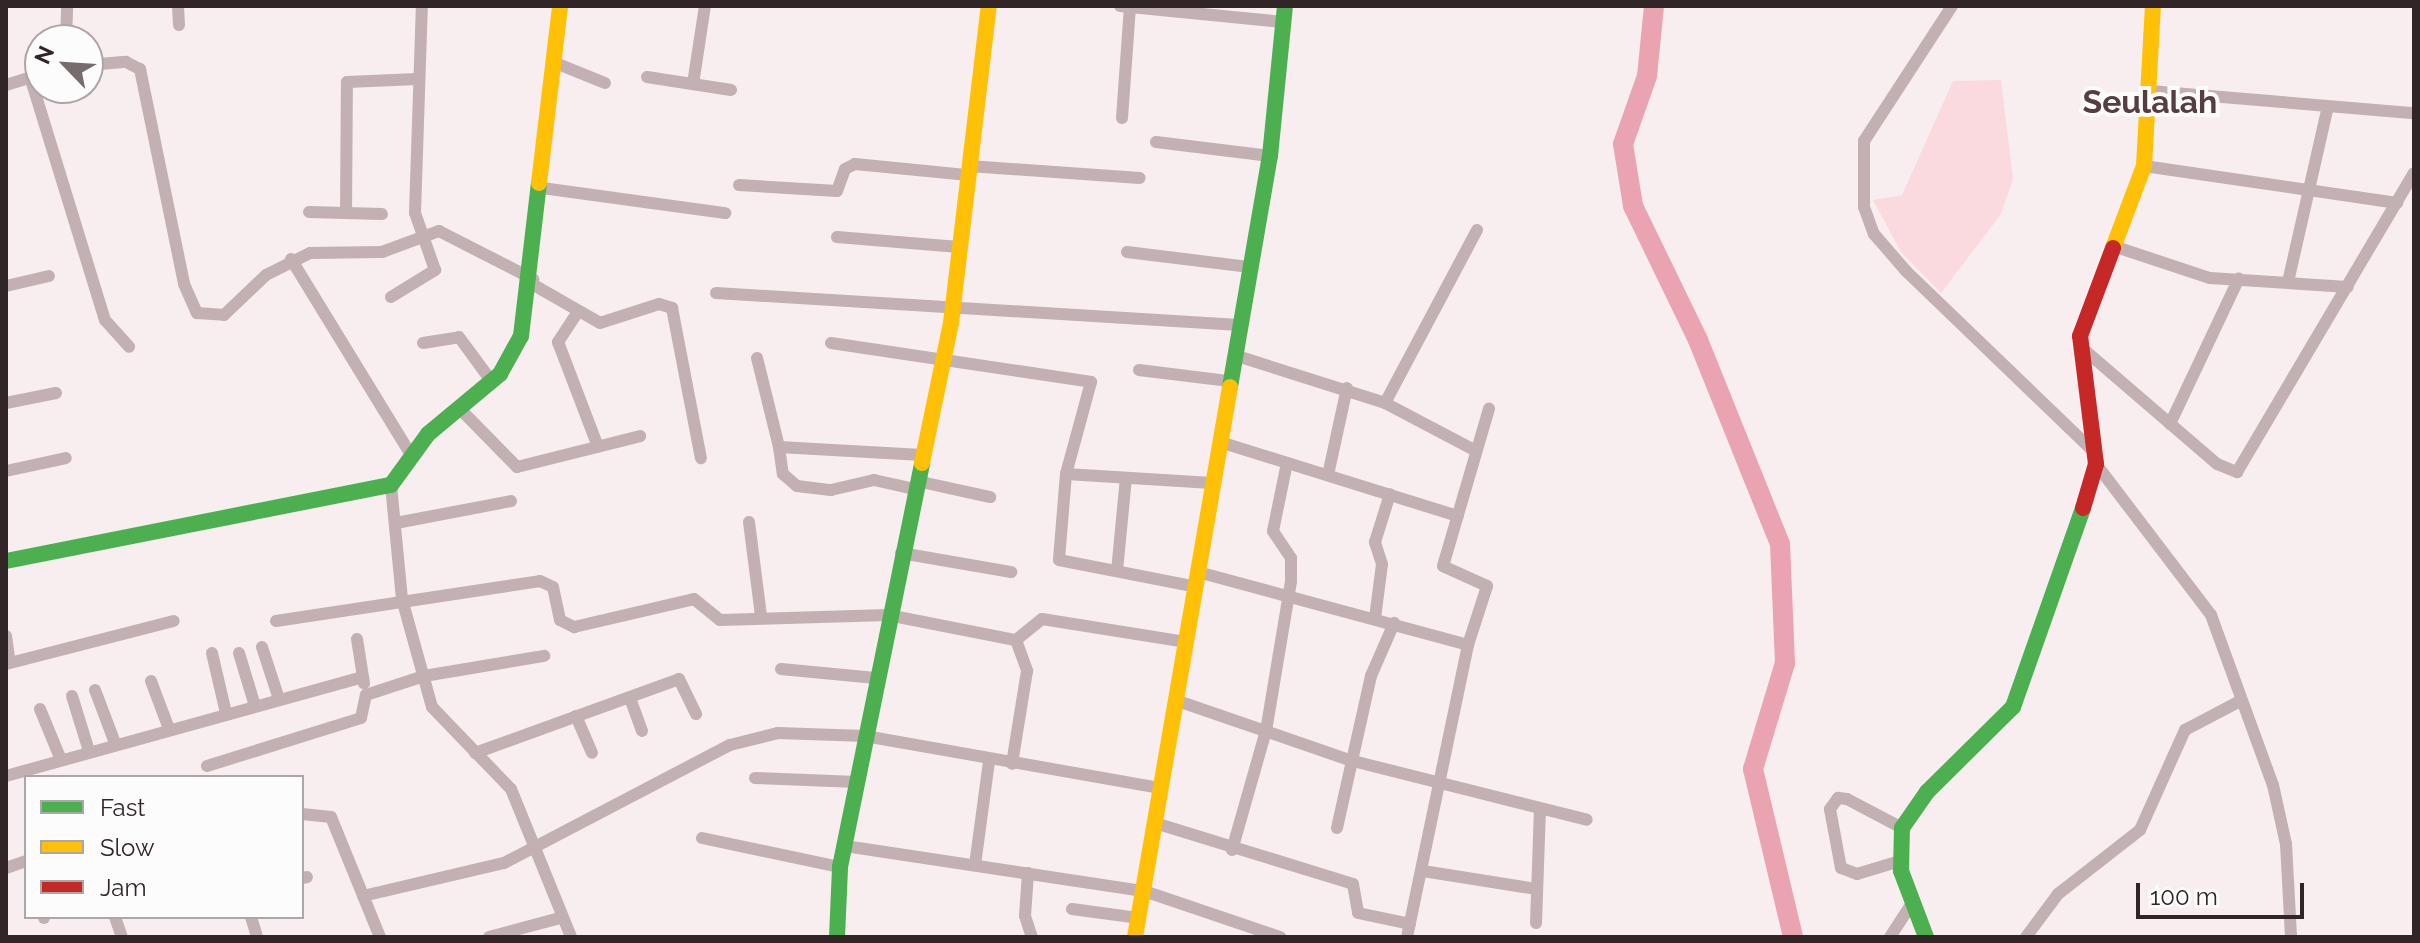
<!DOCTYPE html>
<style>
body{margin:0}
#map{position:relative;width:2420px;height:943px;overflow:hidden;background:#f8edef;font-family:Raleway,sans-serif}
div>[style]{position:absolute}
.green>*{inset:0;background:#fbdadf}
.river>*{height:20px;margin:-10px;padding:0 10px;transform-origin:10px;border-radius:10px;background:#eaa3b0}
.street>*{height:12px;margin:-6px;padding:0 6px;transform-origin:6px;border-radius:6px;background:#c2b0b3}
.fast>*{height:16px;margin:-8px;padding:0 8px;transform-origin:8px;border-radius:8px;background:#4caf50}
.slow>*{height:16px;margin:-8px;padding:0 8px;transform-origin:8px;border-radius:8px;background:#ffc107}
.jam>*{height:16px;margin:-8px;padding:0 8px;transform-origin:8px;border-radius:8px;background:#c62828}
span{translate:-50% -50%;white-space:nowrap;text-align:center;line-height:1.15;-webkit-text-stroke:8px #fcfcfc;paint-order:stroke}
.quarter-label{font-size:32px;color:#563d41;font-weight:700}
.frame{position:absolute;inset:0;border:8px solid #312527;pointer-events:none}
.legend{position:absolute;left:24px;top:775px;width:280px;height:144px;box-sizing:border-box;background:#fcfcfc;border:2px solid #aba6a7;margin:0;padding:10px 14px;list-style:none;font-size:24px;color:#312527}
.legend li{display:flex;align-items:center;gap:16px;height:40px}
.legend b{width:40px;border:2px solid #aba6a7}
.north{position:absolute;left:24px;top:24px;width:80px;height:80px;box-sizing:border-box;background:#fcfcfc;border:2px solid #aba6a7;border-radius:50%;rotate:295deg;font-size:22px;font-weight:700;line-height:32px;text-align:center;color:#312527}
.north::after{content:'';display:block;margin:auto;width:28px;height:36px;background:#776b6d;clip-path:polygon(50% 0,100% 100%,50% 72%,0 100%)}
.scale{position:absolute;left:2136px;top:883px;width:168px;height:36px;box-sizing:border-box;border:4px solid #312527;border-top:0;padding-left:10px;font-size:24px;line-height:28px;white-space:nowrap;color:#312527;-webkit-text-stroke:6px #fcfcfc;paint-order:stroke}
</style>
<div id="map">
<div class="green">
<i style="clip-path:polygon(2001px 80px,2013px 179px,2001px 214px,1941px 293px,1901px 252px,1873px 200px,1902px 195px,1953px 81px)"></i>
</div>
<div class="river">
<i style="left:1654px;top:6px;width:70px;rotate:95.7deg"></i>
<i style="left:1647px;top:76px;width:72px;rotate:109.4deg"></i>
<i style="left:1623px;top:144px;width:63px;rotate:80.8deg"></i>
<i style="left:1633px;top:206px;width:149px;rotate:64.1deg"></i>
<i style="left:1698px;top:340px;width:220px;rotate:68.1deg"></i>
<i style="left:1780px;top:544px;width:119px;rotate:87.6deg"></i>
<i style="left:1785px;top:663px;width:111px;rotate:106.8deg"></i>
<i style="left:1753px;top:769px;width:173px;rotate:76.6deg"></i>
</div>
<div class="street">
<i style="left:178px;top:6px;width:19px;rotate:87deg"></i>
<i style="left:1120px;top:6px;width:164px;rotate:5.6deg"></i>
<i style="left:1952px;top:6px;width:161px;rotate:123.1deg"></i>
<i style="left:1864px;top:141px;width:66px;rotate:90deg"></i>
<i style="left:1864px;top:207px;width:29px;rotate:70deg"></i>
<i style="left:1874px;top:234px;width:49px;rotate:49.1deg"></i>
<i style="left:1906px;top:271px;width:262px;rotate:43.9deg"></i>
<i style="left:66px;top:40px;width:34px;rotate:-88deg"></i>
<i style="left:553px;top:62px;width:56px;rotate:22deg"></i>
<i style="left:88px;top:65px;width:38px;rotate:-5deg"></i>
<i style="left:126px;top:62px;width:16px;rotate:27deg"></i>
<i style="left:140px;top:69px;width:219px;rotate:78.4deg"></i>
<i style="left:184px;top:284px;width:32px;rotate:66deg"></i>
<i style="left:197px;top:313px;width:27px;rotate:4deg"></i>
<i style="left:224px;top:315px;width:58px;rotate:-43.6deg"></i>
<i style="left:266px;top:275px;width:49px;rotate:-26.6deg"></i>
<i style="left:310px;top:253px;width:72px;rotate:-0.8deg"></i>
<i style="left:382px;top:252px;width:61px;rotate:-20.2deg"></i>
<i style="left:439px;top:231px;width:106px;rotate:27.1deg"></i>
<i style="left:40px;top:66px;width:19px;rotate:115deg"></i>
<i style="left:32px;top:83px;width:248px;rotate:72.9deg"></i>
<i style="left:105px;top:320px;width:36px;rotate:48deg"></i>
<i style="left:647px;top:77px;width:85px;rotate:8.8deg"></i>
<i style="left:693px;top:84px;width:79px;rotate:-81.3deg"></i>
<i style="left:6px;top:85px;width:27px;rotate:-17deg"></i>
<i style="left:2150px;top:91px;width:265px;rotate:4.8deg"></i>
<i style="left:1122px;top:118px;width:111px;rotate:-85.9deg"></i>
<i style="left:1156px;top:142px;width:115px;rotate:7deg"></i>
<i style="left:969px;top:166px;width:171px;rotate:4deg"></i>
<i style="left:2144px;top:166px;width:256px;rotate:8.3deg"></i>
<i style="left:739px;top:185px;width:98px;rotate:3.5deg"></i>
<i style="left:837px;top:191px;width:23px;rotate:-70deg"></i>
<i style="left:845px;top:169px;width:11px;rotate:-27deg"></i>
<i style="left:855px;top:164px;width:114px;rotate:5.6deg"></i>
<i style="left:542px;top:188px;width:185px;rotate:7.8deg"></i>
<i style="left:309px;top:212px;width:73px;rotate:1.6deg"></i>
<i style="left:346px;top:213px;width:131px;rotate:-89.6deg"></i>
<i style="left:347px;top:82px;width:70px;rotate:-2.5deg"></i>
<i style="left:837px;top:237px;width:122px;rotate:4.7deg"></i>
<i style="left:2116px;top:247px;width:99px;rotate:18.3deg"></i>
<i style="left:2210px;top:278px;width:138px;rotate:3.7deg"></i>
<i style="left:1127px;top:252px;width:124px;rotate:7deg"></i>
<i style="left:291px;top:259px;width:230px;rotate:58.5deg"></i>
<i style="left:2288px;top:282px;width:180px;rotate:-77.2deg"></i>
<i style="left:532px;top:284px;width:78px;rotate:29.8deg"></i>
<i style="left:600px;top:323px;width:62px;rotate:-17.9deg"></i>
<i style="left:659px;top:304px;width:14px;rotate:17deg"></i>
<i style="left:672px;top:308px;width:153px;rotate:79.1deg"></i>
<i style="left:6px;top:286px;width:44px;rotate:-13.1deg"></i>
<i style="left:716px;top:293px;width:524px;rotate:3.5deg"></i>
<i style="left:391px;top:297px;width:52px;rotate:-31.5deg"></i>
<i style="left:435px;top:270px;width:60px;rotate:-109.3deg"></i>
<i style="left:415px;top:213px;width:207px;rotate:-88.1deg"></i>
<i style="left:577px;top:313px;width:35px;rotate:123deg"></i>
<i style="left:558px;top:342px;width:112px;rotate:69.1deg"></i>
<i style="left:423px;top:343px;width:36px;rotate:-9deg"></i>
<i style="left:459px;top:337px;width:56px;rotate:53.7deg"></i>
<i style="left:831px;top:343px;width:263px;rotate:8.5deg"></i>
<i style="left:1091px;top:382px;width:95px;rotate:105.2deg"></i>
<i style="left:1066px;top:474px;width:146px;rotate:3.5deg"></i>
<i style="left:2081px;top:347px;width:179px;rotate:40.7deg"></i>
<i style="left:2217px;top:464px;width:22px;rotate:22deg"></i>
<i style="left:2237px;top:472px;width:347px;rotate:-59.4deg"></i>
<i style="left:1234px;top:355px;width:158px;rotate:17.6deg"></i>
<i style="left:1385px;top:403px;width:103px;rotate:27.8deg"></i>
<i style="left:757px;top:358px;width:92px;rotate:76.1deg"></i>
<i style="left:779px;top:447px;width:143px;rotate:3.2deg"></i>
<i style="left:1139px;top:370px;width:91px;rotate:7deg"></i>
<i style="left:6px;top:403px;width:51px;rotate:-11.3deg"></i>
<i style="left:1385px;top:403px;width:196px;rotate:-62deg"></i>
<i style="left:461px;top:410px;width:80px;rotate:45.5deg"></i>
<i style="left:517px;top:467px;width:127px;rotate:-14.1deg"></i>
<i style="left:2170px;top:424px;width:161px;rotate:-64.7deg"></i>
<i style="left:1220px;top:442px;width:249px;rotate:17.3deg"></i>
<i style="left:779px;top:447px;width:27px;rotate:82deg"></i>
<i style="left:783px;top:474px;width:18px;rotate:41deg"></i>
<i style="left:797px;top:486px;width:34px;rotate:7deg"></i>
<i style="left:831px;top:490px;width:44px;rotate:-13.1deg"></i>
<i style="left:874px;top:480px;width:42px;rotate:12.4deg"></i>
<i style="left:2096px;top:464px;width:190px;rotate:52.7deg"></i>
<i style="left:2211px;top:615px;width:181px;rotate:70deg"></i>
<i style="left:2273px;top:785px;width:60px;rotate:77.6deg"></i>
<i style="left:2286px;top:844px;width:93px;rotate:86.9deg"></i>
<i style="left:6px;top:471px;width:61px;rotate:-12.2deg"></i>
<i style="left:1066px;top:474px;width:86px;rotate:94.7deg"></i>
<i style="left:1059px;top:560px;width:140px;rotate:11.1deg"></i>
<i style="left:1328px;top:475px;width:89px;rotate:-77.7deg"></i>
<i style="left:917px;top:481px;width:75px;rotate:12.4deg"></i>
<i style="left:391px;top:485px;width:115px;rotate:84.5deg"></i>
<i style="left:402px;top:599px;width:112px;rotate:74.5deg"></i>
<i style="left:432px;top:707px;width:114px;rotate:46.1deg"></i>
<i style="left:511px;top:789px;width:160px;rotate:67.9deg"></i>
<i style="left:749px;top:522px;width:95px;rotate:82.7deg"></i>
<i style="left:396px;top:523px;width:117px;rotate:-10.8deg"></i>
<i style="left:901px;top:553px;width:112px;rotate:9.8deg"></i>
<i style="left:1117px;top:571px;width:93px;rotate:-84.5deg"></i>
<i style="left:1198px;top:572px;width:280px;rotate:15.1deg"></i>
<i style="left:1468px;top:645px;width:298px;rotate:101.8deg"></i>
<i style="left:1375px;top:618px;width:54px;rotate:-82.6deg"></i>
<i style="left:1382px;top:564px;width:23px;rotate:-108deg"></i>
<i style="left:1375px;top:542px;width:50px;rotate:-72.6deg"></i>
<i style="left:276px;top:621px;width:267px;rotate:-8.6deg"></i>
<i style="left:540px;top:581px;width:14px;rotate:25deg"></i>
<i style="left:553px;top:587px;width:34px;rotate:78deg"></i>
<i style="left:560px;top:620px;width:16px;rotate:27deg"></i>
<i style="left:574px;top:627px;width:123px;rotate:-13.1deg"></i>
<i style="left:694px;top:599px;width:33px;rotate:39deg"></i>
<i style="left:720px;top:620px;width:168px;rotate:-1.7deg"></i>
<i style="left:888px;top:615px;width:130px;rotate:11.1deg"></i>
<i style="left:1016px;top:640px;width:33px;rotate:70deg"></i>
<i style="left:1027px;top:671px;width:94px;rotate:99.2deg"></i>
<i style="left:6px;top:636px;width:27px;rotate:82deg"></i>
<i style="left:357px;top:639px;width:45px;rotate:81deg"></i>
<i style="left:1016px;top:640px;width:33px;rotate:-39deg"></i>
<i style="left:1042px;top:619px;width:145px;rotate:9.1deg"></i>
<i style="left:1468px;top:645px;width:62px;rotate:-72.1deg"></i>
<i style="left:1487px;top:586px;width:48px;rotate:-155.6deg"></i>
<i style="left:1443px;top:566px;width:164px;rotate:-73.7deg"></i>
<i style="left:262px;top:647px;width:55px;rotate:71.9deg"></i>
<i style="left:212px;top:653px;width:62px;rotate:76.9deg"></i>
<i style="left:239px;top:653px;width:55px;rotate:73.2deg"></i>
<i style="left:6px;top:664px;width:173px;rotate:-14.4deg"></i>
<i style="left:781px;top:669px;width:95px;rotate:5.4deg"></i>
<i style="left:151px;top:681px;width:51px;rotate:69.4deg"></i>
<i style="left:95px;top:690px;width:57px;rotate:69.3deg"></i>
<i style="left:72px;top:696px;width:58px;rotate:72.8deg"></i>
<i style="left:630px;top:698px;width:35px;rotate:70deg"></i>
<i style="left:1175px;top:700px;width:184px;rotate:19deg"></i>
<i style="left:1349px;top:760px;width:245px;rotate:14.1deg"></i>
<i style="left:40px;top:709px;width:55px;rotate:67.6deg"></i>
<i style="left:576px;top:716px;width:40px;rotate:66.6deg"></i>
<i style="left:475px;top:753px;width:217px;rotate:-19.9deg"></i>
<i style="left:679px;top:679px;width:39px;rotate:64deg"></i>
<i style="left:207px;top:766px;width:161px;rotate:-17.3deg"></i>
<i style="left:361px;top:718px;width:24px;rotate:-78deg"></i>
<i style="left:366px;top:695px;width:61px;rotate:-18.1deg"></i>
<i style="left:424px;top:676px;width:122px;rotate:-9.5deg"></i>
<i style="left:6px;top:776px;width:370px;rotate:-15.5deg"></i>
<i style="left:755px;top:778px;width:102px;rotate:2.2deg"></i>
<i style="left:302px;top:814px;width:29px;rotate:6deg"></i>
<i style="left:331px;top:817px;width:130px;rotate:67.8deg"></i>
<i style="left:1155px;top:823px;width:207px;rotate:17.1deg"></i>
<i style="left:1353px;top:884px;width:29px;rotate:80deg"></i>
<i style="left:1358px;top:913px;width:53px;rotate:11.9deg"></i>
<i style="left:1337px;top:828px;width:156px;rotate:-77.4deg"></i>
<i style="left:1371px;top:676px;width:58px;rotate:-66.5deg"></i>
<i style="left:702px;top:838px;width:141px;rotate:11.9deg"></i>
<i style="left:845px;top:846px;width:302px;rotate:8.6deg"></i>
<i style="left:1144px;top:891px;width:144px;rotate:18.7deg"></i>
<i style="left:1232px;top:850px;width:124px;rotate:-74.1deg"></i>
<i style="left:1266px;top:731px;width:152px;rotate:-80.5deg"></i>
<i style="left:1291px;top:581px;width:23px;rotate:-90deg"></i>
<i style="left:1291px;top:558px;width:32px;rotate:-124deg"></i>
<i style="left:1273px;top:531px;width:69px;rotate:-78.4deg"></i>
<i style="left:1900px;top:861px;width:45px;rotate:163.2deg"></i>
<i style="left:1857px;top:874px;width:17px;rotate:-159deg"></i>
<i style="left:1841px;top:868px;width:60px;rotate:-100.6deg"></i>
<i style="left:1830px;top:809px;width:14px;rotate:-54deg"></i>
<i style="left:1838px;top:798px;width:9px;rotate:6deg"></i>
<i style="left:1847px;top:799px;width:62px;rotate:27.8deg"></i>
<i style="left:975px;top:865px;width:105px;rotate:-82.3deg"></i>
<i style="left:6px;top:868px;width:21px;rotate:-19deg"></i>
<i style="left:1423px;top:871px;width:115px;rotate:9deg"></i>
<i style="left:1028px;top:873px;width:43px;rotate:94deg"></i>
<i style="left:1025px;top:916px;width:22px;rotate:72deg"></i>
<i style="left:302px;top:878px;width:5px;rotate:-11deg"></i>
<i style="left:363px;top:896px;width:145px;rotate:-13.2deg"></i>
<i style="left:504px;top:863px;width:255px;rotate:-27.6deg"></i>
<i style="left:730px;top:745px;width:49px;rotate:-14deg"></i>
<i style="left:778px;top:733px;width:87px;rotate:2deg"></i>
<i style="left:865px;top:736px;width:300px;rotate:10deg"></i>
<i style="left:1072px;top:909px;width:68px;rotate:7.7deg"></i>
<i style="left:44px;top:917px;width:1px;rotate:90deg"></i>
<i style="left:115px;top:917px;width:21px;rotate:71deg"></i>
<i style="left:251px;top:917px;width:21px;rotate:73deg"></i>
<i style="left:1536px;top:923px;width:113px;rotate:-88deg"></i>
<i style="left:489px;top:937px;width:73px;rotate:-15deg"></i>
<i style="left:1890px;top:937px;width:37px;rotate:-57deg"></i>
<i style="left:2026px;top:937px;width:54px;rotate:-53.3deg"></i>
<i style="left:2058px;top:894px;width:104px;rotate:-38deg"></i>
<i style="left:2140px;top:830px;width:110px;rotate:-65.8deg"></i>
<i style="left:2185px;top:730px;width:62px;rotate:-27.8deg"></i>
</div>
<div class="fast">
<i style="left:1230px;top:387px;width:234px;rotate:-80.2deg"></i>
<i style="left:1270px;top:156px;width:151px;rotate:-84.3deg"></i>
<i style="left:6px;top:561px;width:392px;rotate:-11.2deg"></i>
<i style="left:391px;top:485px;width:63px;rotate:-54deg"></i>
<i style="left:428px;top:434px;width:94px;rotate:-39.8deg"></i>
<i style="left:500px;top:374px;width:43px;rotate:-61.1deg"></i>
<i style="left:521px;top:336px;width:154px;rotate:-83.3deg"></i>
<i style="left:837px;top:937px;width:70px;rotate:-87.5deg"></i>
<i style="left:840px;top:867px;width:412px;rotate:-78.5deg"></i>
<i style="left:1926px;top:937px;width:71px;rotate:-110.7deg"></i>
<i style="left:1901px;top:871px;width:43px;rotate:-88.7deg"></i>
<i style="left:1902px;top:828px;width:44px;rotate:-55.2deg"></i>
<i style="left:1927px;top:792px;width:121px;rotate:-44.7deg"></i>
<i style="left:2013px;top:707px;width:211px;rotate:-70.6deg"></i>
</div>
<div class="slow">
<i style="left:539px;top:183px;width:178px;rotate:-83.2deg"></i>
<i style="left:2113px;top:248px;width:88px;rotate:-69.3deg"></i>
<i style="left:2144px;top:166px;width:160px;rotate:-86.8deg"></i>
<i style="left:922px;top:463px;width:143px;rotate:-78.3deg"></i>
<i style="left:951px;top:323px;width:319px;rotate:-83.2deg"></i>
<i style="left:1135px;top:937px;width:558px;rotate:-80.2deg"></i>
</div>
<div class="jam">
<i style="left:2083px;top:508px;width:46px;rotate:-73.5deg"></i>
<i style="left:2096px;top:464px;width:129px;rotate:-97.1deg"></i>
<i style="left:2080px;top:336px;width:94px;rotate:-69.4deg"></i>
</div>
<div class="quarter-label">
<span style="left:2150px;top:102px">Seulalah</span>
</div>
<div class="frame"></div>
<ul class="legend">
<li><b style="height:10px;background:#4caf50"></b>Fast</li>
<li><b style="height:10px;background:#ffc107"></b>Slow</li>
<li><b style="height:10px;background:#c62828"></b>Jam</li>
</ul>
<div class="north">N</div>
<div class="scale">100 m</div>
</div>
